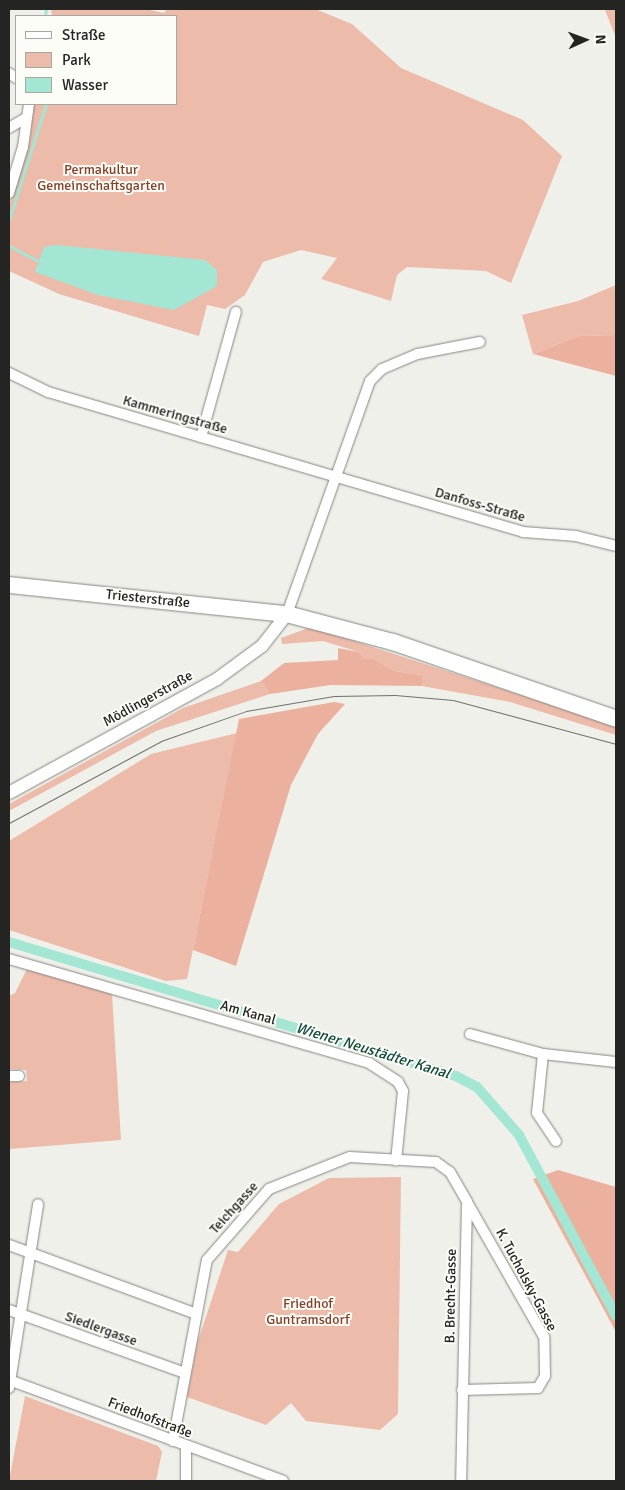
<!DOCTYPE html>
<meta charset="utf-8">
<style>
body{margin:0}
#map{position:relative;width:625px;height:1490px;overflow:hidden;background:#f0f0ea;font-family:Signika,sans-serif}
div>[style]{position:absolute}
.green>*{inset:0;background:#edbbaa}
.forest>*{inset:0;background:#ebb19e}
.water>*{inset:0;background:#a3e6d4}
.stream>*{height:3px;margin:-1.5px;padding:0 1.5px;transform-origin:1.5px;border-radius:1.5px;background:#a3e6d4}
.canal>*{height:10px;margin:-5px;padding:0 5px;transform-origin:5px;border-radius:5px;background:#a3e6d4}
.roads{filter:drop-shadow(0 0 1px #858580) drop-shadow(0 0 1px #858580)}
.minor>*{height:10px;margin:-5px;padding:0 5px;transform-origin:5px;border-radius:5px;background:#fff}
.tertiary>*{height:12px;margin:-6px;padding:0 6px;transform-origin:6px;border-radius:6px;background:#fff}
.primary>*{height:16px;margin:-8px;padding:0 8px;transform-origin:8px;border-radius:8px;background:#fff}
.tram>*{height:1px;margin:-0.5px;padding:0 0.5px;transform-origin:0.5px;border-radius:0.5px;background:#71716e}
span{translate:-50% -50%;white-space:nowrap;text-align:center;line-height:1.15;-webkit-text-stroke:4px #fdfdf8;paint-order:stroke}
.park-label{font-size:14px;color:#864028}
.street-label{font-size:14px;color:#242422}
.water-label{font-size:15px;color:#114a3e;font-style:italic}
.frame{position:absolute;inset:0;border:10px solid #242422;pointer-events:none}
.legend{position:absolute;left:15px;top:15px;width:162px;height:90px;box-sizing:border-box;background:#fdfdf8;border:1px solid #a6a6a2;margin:0;padding:6px 9px;list-style:none;font-size:15px;color:#242422}
.legend li{display:flex;align-items:center;gap:10px;height:25px}
.legend b{width:25px;border:1px solid #a6a6a2}
.north{position:absolute;left:560px;top:15px;width:50px;height:50px;-webkit-text-stroke:4px #fdfdf8;paint-order:stroke;rotate:88deg;font-size:14px;font-weight:700;line-height:20px;text-align:center;color:#242422}
.north::after{content:'';display:block;margin:auto;width:18px;height:22px;background:#242422;clip-path:polygon(50% 0,100% 100%,50% 72%,0 100%)}
</style>
<div id="map">
<div class="green">
<i style="clip-path:polygon(51px 9px,146px 9px,164px 13px,167px 9px,315px 9px,352px 24px,401px 68px,523px 120px,562px 156px,511px 283px,486px 271px,407px 267px,397px 275px,391px 301px,321px 279px,337px 258px,301px 250px,263px 262px,245px 295px,225px 309px,207px 305px,199px 336px,59px 294px,9px 271px,9px 205px,30px 139px,34px 104px,176px 104px,176px 16px,52px 16px)"></i>
<i style="clip-path:polygon(604px 9px,616px 9px,616px 38px,605px 10px)"></i>
<i style="clip-path:polygon(616px 285px,616px 335px,579px 336px,533px 354px,522px 315px,578px 301px)"></i>
<i style="clip-path:polygon(311px 627px,616px 726px,616px 735px,510px 702px,422px 686px,422px 675px,395px 671px,372px 658px,364px 659px,359px 652px,323px 641px,282px 644px,281px 638px)"></i>
<i style="clip-path:polygon(261px 681px,270px 694px,156px 731px,9px 811px,9px 804px,183px 708px)"></i>
<i style="clip-path:polygon(237px 733px,187px 979px,166px 981px,9px 930px,9px 841px,151px 754px)"></i>
<i style="clip-path:polygon(27px 969px,112px 994px,121px 1140px,10px 1149px,10px 1082px,27px 1081px,26px 1070px,9px 1069px,9px 996px,15px 993px)"></i>
<i style="clip-path:polygon(401px 1177px,398px 1414px,380px 1430px,306px 1421px,291px 1403px,266px 1425px,187px 1397px,197px 1344px,228px 1250px,238px 1252px,279px 1204px,329px 1178px)"></i>
<i style="clip-path:polygon(25px 1396px,158px 1446px,162px 1452px,156px 1481px,9px 1481px)"></i>
</div>
<div class="forest">
<i style="clip-path:polygon(616px 335px,616px 376px,533px 354px,579px 336px)"></i>
<i style="clip-path:polygon(338px 648px,359px 652px,364px 659px,372px 658px,395px 671px,422px 675px,422px 686px,331px 685px,270px 694px,261px 681px,284px 663px,338px 660px)"></i>
<i style="clip-path:polygon(334px 702px,345px 704px,318px 734px,291px 785px,236px 966px,193px 950px,239px 719px)"></i>
<i style="clip-path:polygon(558px 1170px,616px 1187px,616px 1332px,533px 1179px)"></i>
</div>
<div class="water">
<i style="clip-path:polygon(57px 245px,205px 260px,217px 270px,217px 286px,174px 310px,98px 295px,35px 272px,44px 247px)"></i>
</div>
<div class="stream">
<i style="left:45px;top:16px;width:7px;rotate:-82deg"></i>
<i style="left:9px;top:219px;width:121px;rotate:-72.2deg"></i>
<i style="left:9px;top:246px;width:31px;rotate:27deg"></i>
</div>
<div class="canal">
<i style="left:9px;top:942px;width:467px;rotate:16.7deg"></i>
<i style="left:456px;top:1076px;width:24px;rotate:28deg"></i>
<i style="left:477px;top:1087px;width:64px;rotate:48.8deg"></i>
<i style="left:519px;top:1135px;width:205px;rotate:61.8deg"></i>
</div>
<div class="roads">
<div class="minor">
<i style="left:9px;top:73px;width:9px;rotate:36deg"></i>
<i style="left:9px;top:128px;width:21px;rotate:-31deg"></i>
<i style="left:9px;top:193px;width:48px;rotate:-73.1deg"></i>
<i style="left:23px;top:147px;width:43px;rotate:-82.1deg"></i>
<i style="left:9px;top:373px;width:43px;rotate:26deg"></i>
<i style="left:48px;top:392px;width:495px;rotate:16.4deg"></i>
<i style="left:523px;top:532px;width:53px;rotate:4.3deg"></i>
<i style="left:576px;top:536px;width:41px;rotate:14deg"></i>
<i style="left:201px;top:437px;width:130px;rotate:-74.4deg"></i>
<i style="left:287px;top:614px;width:247px;rotate:-70.4deg"></i>
<i style="left:370px;top:381px;width:17px;rotate:-45deg"></i>
<i style="left:382px;top:369px;width:39px;rotate:-23deg"></i>
<i style="left:418px;top:354px;width:63px;rotate:-11deg"></i>
<i style="left:9px;top:959px;width:375px;rotate:16.1deg"></i>
<i style="left:369px;top:1063px;width:35px;rotate:33deg"></i>
<i style="left:398px;top:1082px;width:10px;rotate:61deg"></i>
<i style="left:403px;top:1091px;width:70px;rotate:95.7deg"></i>
<i style="left:470px;top:1034px;width:76px;rotate:15.3deg"></i>
<i style="left:543px;top:1054px;width:73px;rotate:6.3deg"></i>
<i style="left:543px;top:1054px;width:59px;rotate:95.8deg"></i>
<i style="left:537px;top:1113px;width:34px;rotate:56deg"></i>
<i style="left:9px;top:1076px;width:10px"></i>
<i style="left:9px;top:1245px;width:197px;rotate:20.2deg"></i>
<i style="left:9px;top:1310px;width:187px;rotate:19.7deg"></i>
<i style="left:9px;top:1380px;width:292px;rotate:20.2deg"></i>
<i style="left:9px;top:1388px;width:186px;rotate:-81deg"></i>
<i style="left:462px;top:1390px;width:76px;rotate:-1.5deg"></i>
<i style="left:538px;top:1388px;width:14px;rotate:-60deg"></i>
<i style="left:545px;top:1376px;width:39px;rotate:-91deg"></i>
<i style="left:544px;top:1337px;width:155px;rotate:-119.7deg"></i>
<i style="left:173px;top:1441px;width:184px;rotate:-79.4deg"></i>
<i style="left:207px;top:1260px;width:94px;rotate:-48.9deg"></i>
<i style="left:269px;top:1189px;width:87px;rotate:-21.6deg"></i>
<i style="left:350px;top:1157px;width:86px;rotate:3.3deg"></i>
<i style="left:436px;top:1162px;width:17px;rotate:36deg"></i>
<i style="left:450px;top:1172px;width:34px;rotate:60deg"></i>
<i style="left:467px;top:1202px;width:279px;rotate:91.2deg"></i>
<i style="left:186px;top:1481px;width:35px;rotate:-90deg"></i>
</div>
<div class="tertiary">
<i style="left:9px;top:793px;width:237px;rotate:-28.7deg"></i>
<i style="left:217px;top:679px;width:56px;rotate:-36.3deg"></i>
<i style="left:262px;top:646px;width:41px;rotate:-52deg"></i>
</div>
<div class="primary">
<i style="left:9px;top:585px;width:280px;rotate:6deg"></i>
<i style="left:287px;top:614px;width:110px;rotate:14.8deg"></i>
<i style="left:393px;top:642px;width:236px;rotate:19deg"></i>
</div>
</div>
<div class="tram">
<i style="left:9px;top:823px;width:173px;rotate:-28.3deg"></i>
<i style="left:161px;top:741px;width:90px;rotate:-19.4deg"></i>
<i style="left:246px;top:711px;width:89px;rotate:-9.7deg"></i>
<i style="left:334px;top:696px;width:61px;rotate:-0.9deg"></i>
<i style="left:395px;top:695px;width:58px;rotate:4.9deg"></i>
<i style="left:453px;top:700px;width:169px;rotate:15.1deg"></i>
</div>
<div class="park-label">
<span style="left:101px;top:178px">Permakultur<br>Gemeinschaftsgarten</span>
<span style="left:308px;top:1312px">Friedhof<br>Guntramsdorf</span>
</div>
<div class="street-label">
<span style="left:175px;top:415px;rotate:16deg">Kammeringstraße</span>
<span style="left:480px;top:505px;rotate:16deg">Danfoss-Straße</span>
<span style="left:148px;top:599px;rotate:6deg">Triesterstraße</span>
<span style="left:148px;top:699px;rotate:-29deg">Mödlingerstraße</span>
<span style="left:248px;top:1013px;rotate:16deg">Am Kanal</span>
<span style="left:234px;top:1208px;rotate:-48deg">Teichgasse</span>
<span style="left:526px;top:1280px;rotate:62deg">K. Tucholsky-Gasse</span>
<span style="left:451px;top:1296px;rotate:-89deg">B. Brecht-Gasse</span>
<span style="left:101px;top:1329px;rotate:20deg">Siedlergasse</span>
<span style="left:150px;top:1418px;rotate:21deg">Friedhofstraße</span>
</div>
<div class="water-label">
<span style="left:373px;top:1051px;rotate:17deg">Wiener Neustädter Kanal</span>
</div>
<div class="frame"></div>
<ul class="legend">
<li><b style="height:6px;background:#fff"></b>Straße</li>
<li><b style="height:14px;background:#edbbaa"></b>Park</li>
<li><b style="height:14px;background:#a3e6d4"></b>Wasser</li>
</ul>
<div class="north">N</div>
</div>
